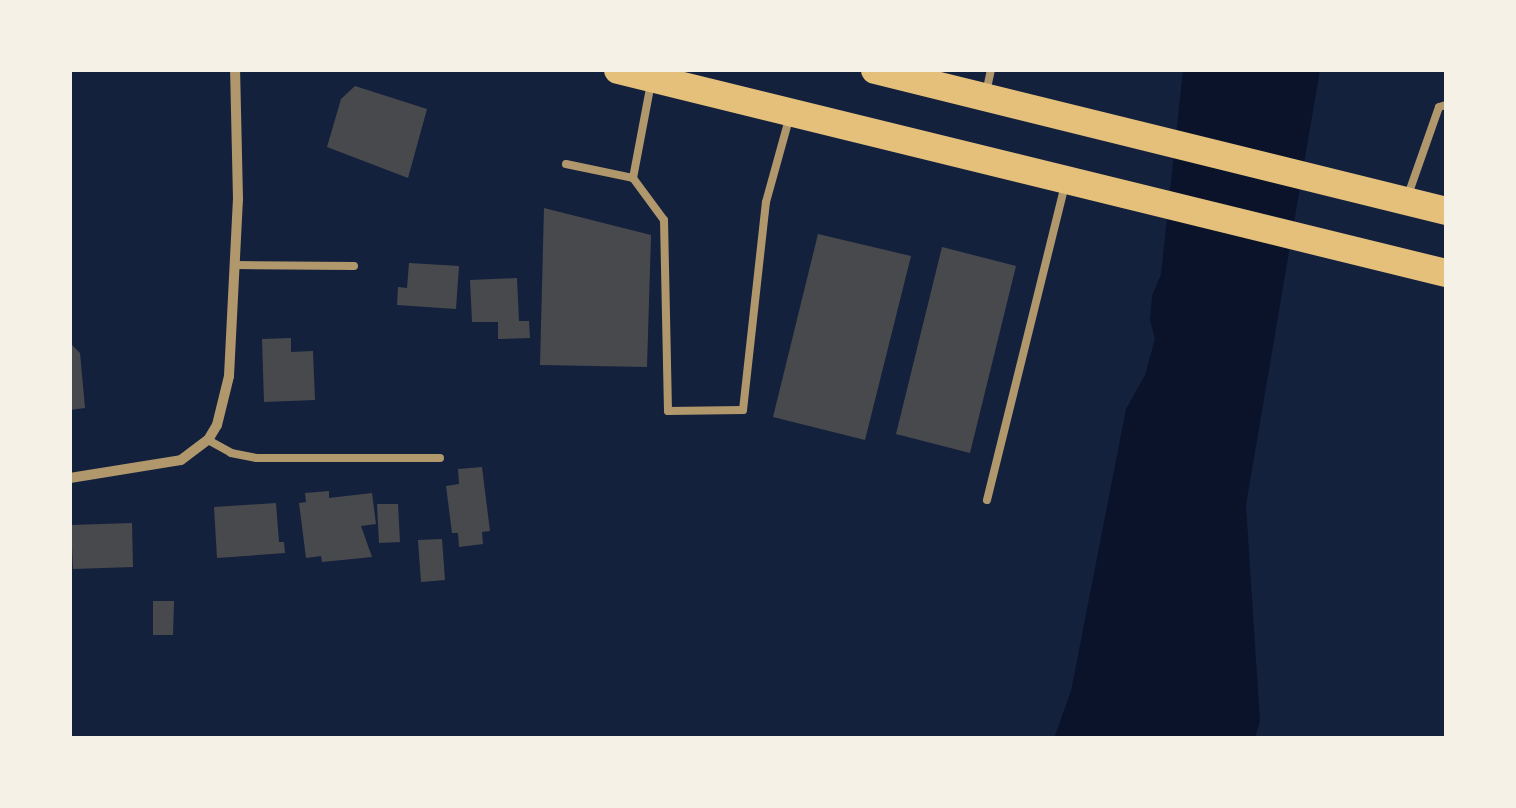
<!DOCTYPE html>
<style>
body{margin:0}
#map{position:relative;width:1516px;height:808px;overflow:hidden;background:#14213d;font-family:"Times New Roman",serif}
div>[style]{position:absolute}
.water>*{inset:0;background:#0b132b}
.building>*{inset:0;background:#48494c}
.service>*{height:8px;margin:-4px;padding:0 4px;transform-origin:4px;border-radius:4px;background:#b1986c}
.minor>*{height:10px;margin:-5px;padding:0 5px;transform-origin:5px;border-radius:5px;background:#b1986c}
.trunk>*{height:28px;margin:-14px;padding:0 14px;transform-origin:14px;border-radius:14px;background:#e5c07b}
span{translate:-50% -50%;white-space:nowrap;text-align:center;line-height:1.15;-webkit-text-stroke:8px #f6f1e7;paint-order:stroke}
.frame{position:absolute;inset:0;border:72px solid #f6f1e7;pointer-events:none}
</style>
<div id="map">
<div class="water">
<i style="clip-path:polygon(1183px 70px,1320px 70px,1246px 505px,1260px 721px,1255px 738px,1054px 738px,1071px 691px,1126px 409px,1145px 375px,1155px 339px,1150px 320px,1152px 296px,1161px 274px)"></i>
</div>
<div class="building">
<i style="clip-path:polygon(355px 86px,427px 109px,408px 178px,327px 147px,341px 99px)"></i>
<i style="clip-path:polygon(544px 208px,651px 235px,647px 367px,540px 365px)"></i>
<i style="clip-path:polygon(818px 234px,911px 256px,865px 440px,773px 417px)"></i>
<i style="clip-path:polygon(942px 247px,1016px 266px,970px 453px,896px 434px)"></i>
<i style="clip-path:polygon(409px 263px,459px 266px,456px 309px,397px 305px,398px 287px,407px 288px)"></i>
<i style="clip-path:polygon(517px 278px,519px 321px,529px 321px,530px 338px,498px 339px,498px 322px,472px 322px,470px 280px)"></i>
<i style="clip-path:polygon(291px 338px,291px 352px,313px 351px,315px 400px,264px 402px,262px 339px)"></i>
<i style="clip-path:polygon(70px 343px,80px 353px,85px 408px,70px 410px)"></i>
<i style="clip-path:polygon(482px 467px,490px 531px,482px 532px,483px 544px,459px 547px,458px 533px,452px 533px,446px 486px,459px 484px,458px 469px)"></i>
<i style="clip-path:polygon(329px 491px,329px 498px,372px 493px,376px 524px,361px 526px,372px 557px,322px 562px,321px 556px,306px 558px,299px 503px,306px 502px,305px 493px)"></i>
<i style="clip-path:polygon(276px 503px,279px 542px,284px 542px,285px 553px,217px 558px,214px 507px)"></i>
<i style="clip-path:polygon(377px 504px,398px 504px,400px 542px,379px 543px)"></i>
<i style="clip-path:polygon(132px 523px,133px 567px,73px 569px,71px 525px)"></i>
<i style="clip-path:polygon(442px 539px,445px 580px,421px 582px,418px 540px)"></i>
<i style="clip-path:polygon(153px 601px,174px 601px,173px 635px,153px 635px)"></i>
</div>
<div class="service">
<i style="left:651px;top:83px;width:97px;rotate:100.7deg"></i>
<i style="left:633px;top:178px;width:52px;rotate:53.6deg"></i>
<i style="left:664px;top:220px;width:191px;rotate:88.8deg"></i>
<i style="left:668px;top:411px;width:75px;rotate:-0.8deg"></i>
<i style="left:743px;top:410px;width:209px;rotate:-83.7deg"></i>
<i style="left:766px;top:202px;width:86px;rotate:-74.5deg"></i>
<i style="left:986px;top:93px;width:24px;rotate:-78deg"></i>
<i style="left:566px;top:164px;width:68px;rotate:11.8deg"></i>
<i style="left:1408px;top:195px;width:93px;rotate:-70.6deg"></i>
<i style="left:1439px;top:107px;width:7px;rotate:-16deg"></i>
<i style="left:235px;top:265px;width:119px;rotate:0.5deg"></i>
<i style="left:208px;top:440px;width:26px;rotate:29deg"></i>
<i style="left:231px;top:453px;width:26px;rotate:11deg"></i>
<i style="left:257px;top:458px;width:183px"></i>
<i style="left:987px;top:500px;width:325px;rotate:-76.1deg"></i>
</div>
<div class="minor">
<i style="left:70px;top:478px;width:112px;rotate:-9.2deg"></i>
<i style="left:181px;top:460px;width:34px;rotate:-37deg"></i>
<i style="left:208px;top:440px;width:17px;rotate:-59deg"></i>
<i style="left:217px;top:425px;width:50px;rotate:-76.2deg"></i>
<i style="left:229px;top:376px;width:177px;rotate:-87.1deg"></i>
<i style="left:238px;top:199px;width:129px;rotate:-91.3deg"></i>
</div>
<div class="trunk">
<i style="left:618px;top:70px;width:853px;rotate:13.78deg"></i>
<i style="left:875px;top:70px;width:588px;rotate:13.87deg"></i>
</div>
<div class="frame"></div>
</div>
